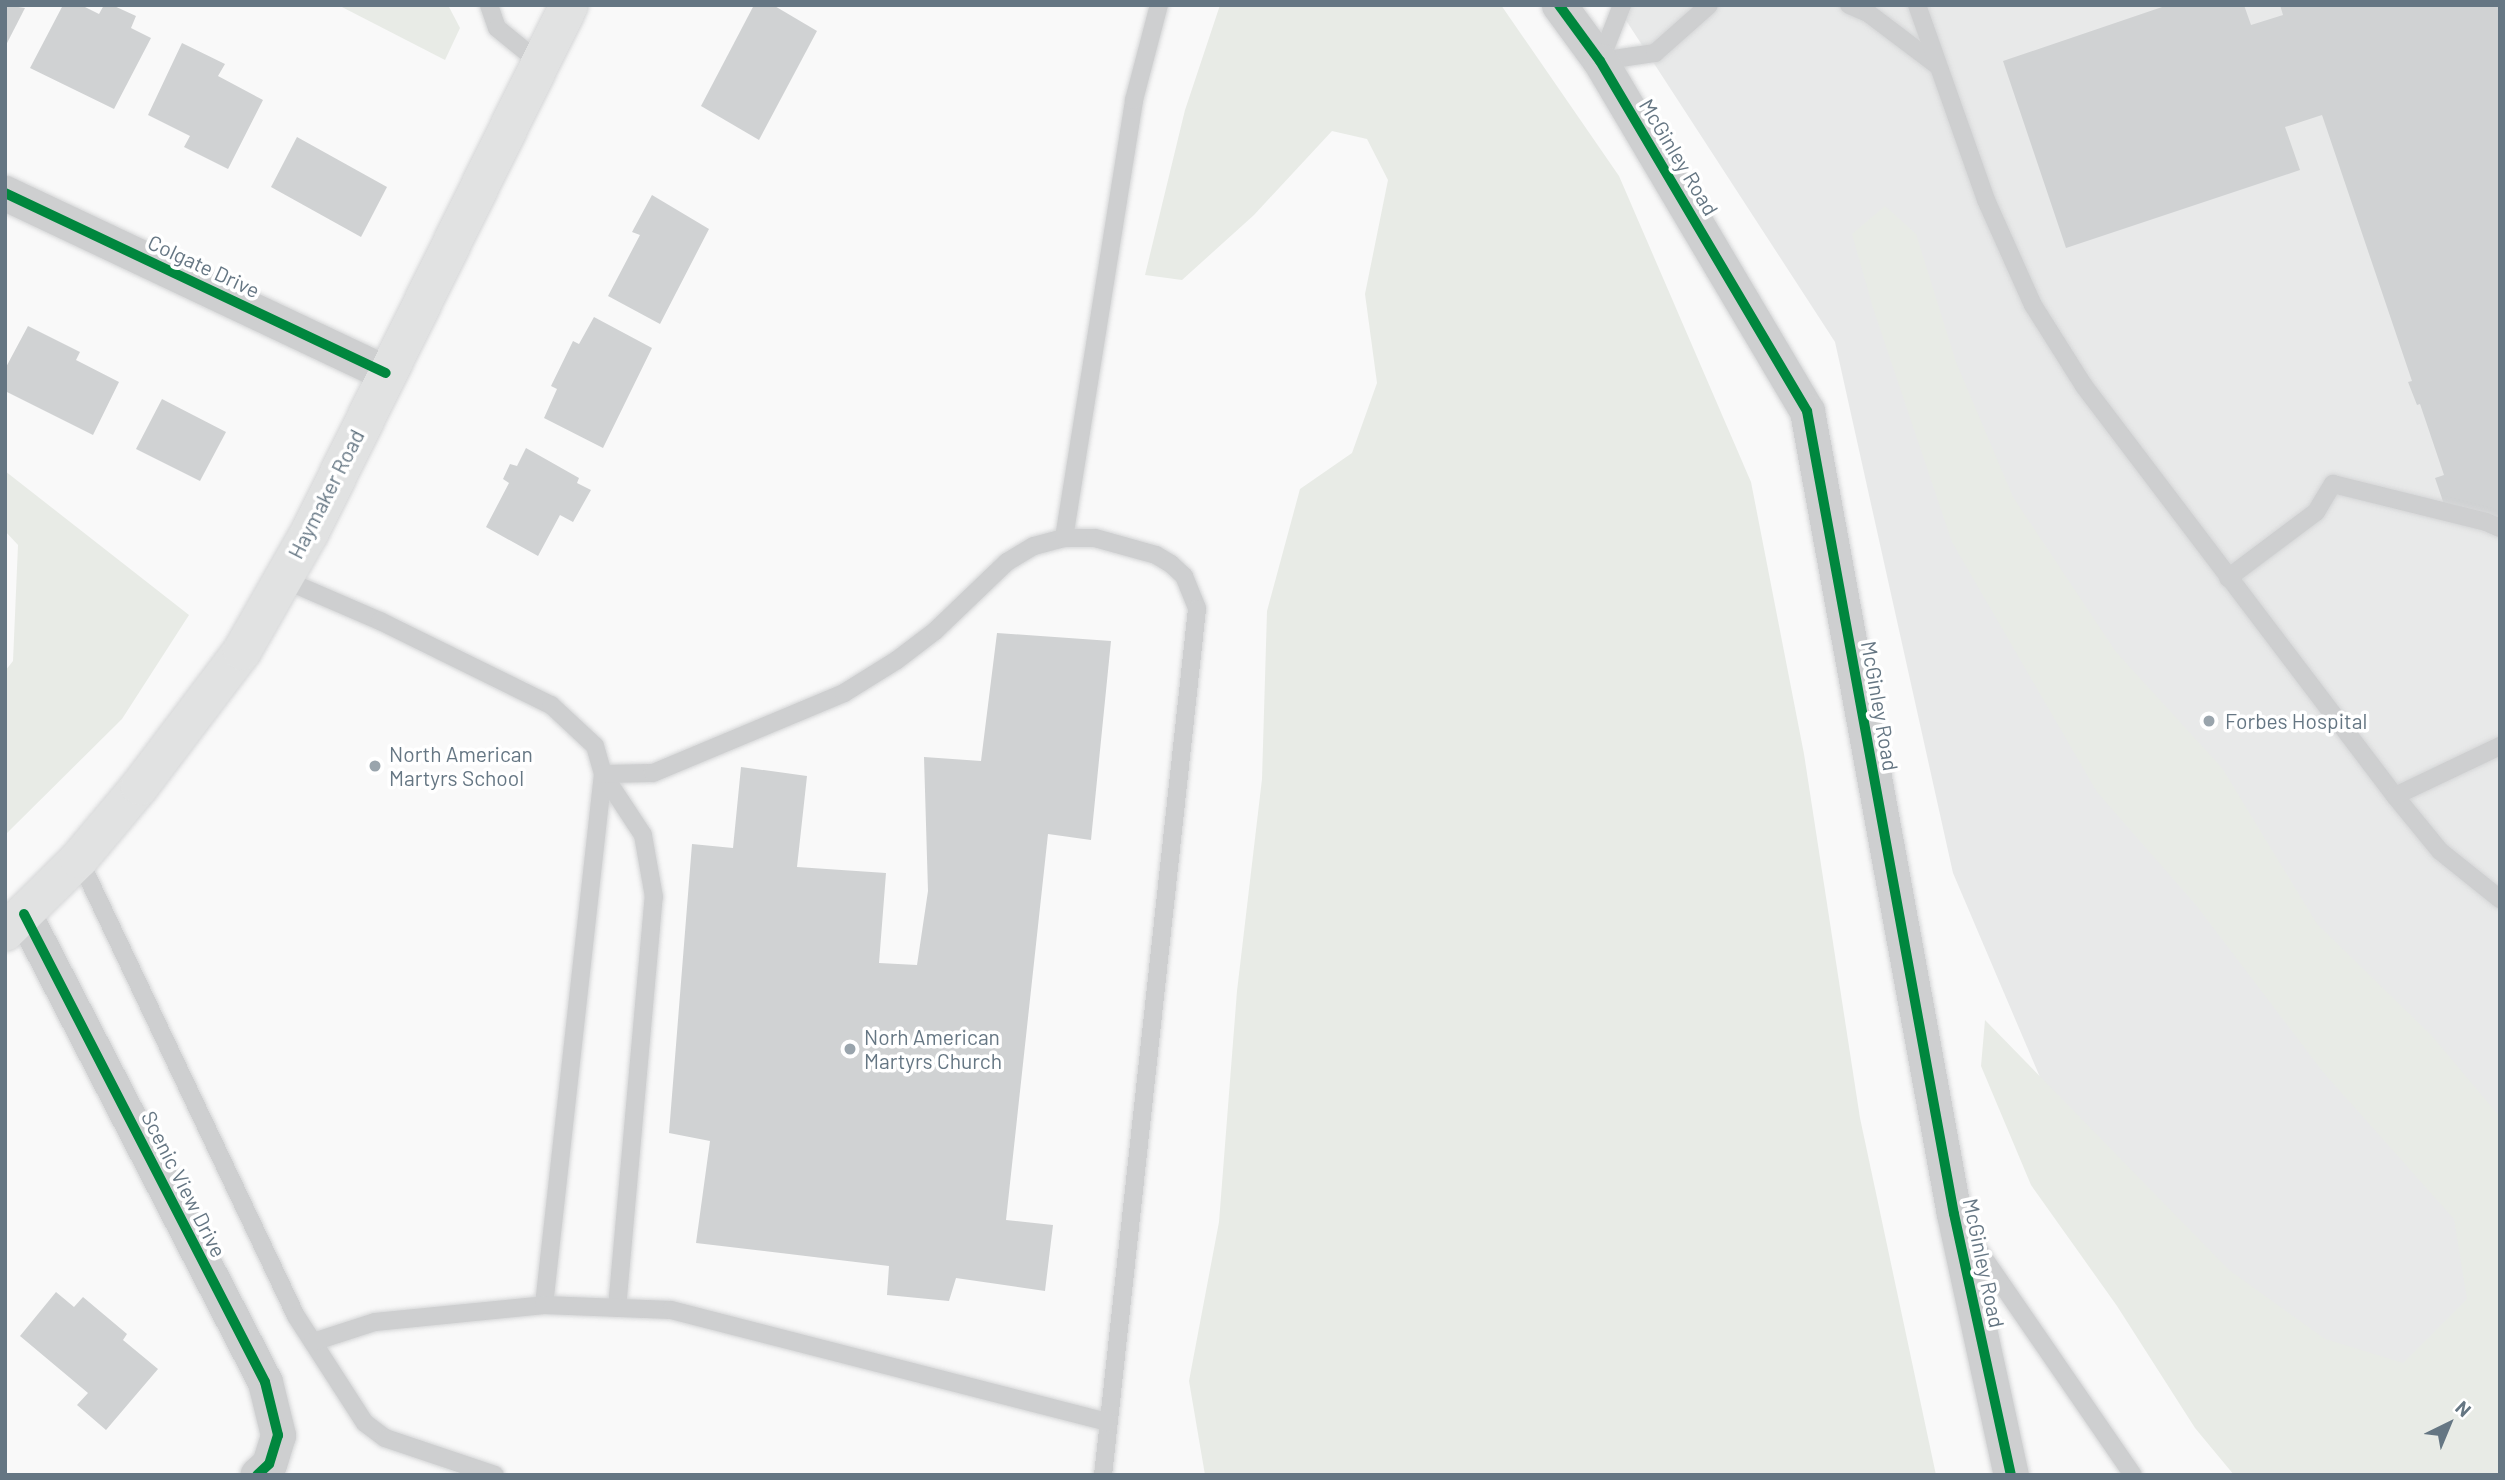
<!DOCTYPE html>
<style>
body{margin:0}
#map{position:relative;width:2505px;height:1480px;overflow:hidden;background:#f9f9f9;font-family:Barlow,sans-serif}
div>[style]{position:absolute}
.built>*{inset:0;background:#e8e9e9}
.green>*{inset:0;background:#e8ebe6}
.building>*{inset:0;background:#d0d2d3}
.roads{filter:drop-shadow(0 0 2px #d5d6d7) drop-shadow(0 0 2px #d5d6d7)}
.service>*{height:18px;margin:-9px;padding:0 9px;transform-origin:9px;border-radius:9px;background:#cecfd0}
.minor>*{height:35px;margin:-17.5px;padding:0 17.5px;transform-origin:17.5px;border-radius:17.5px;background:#cecfd0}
.secondary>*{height:38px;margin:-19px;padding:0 19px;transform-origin:19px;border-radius:19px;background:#e1e2e2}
.cycleway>*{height:10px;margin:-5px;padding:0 5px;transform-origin:5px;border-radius:5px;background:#00873e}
.dots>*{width:19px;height:19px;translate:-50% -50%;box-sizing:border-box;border:4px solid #fff;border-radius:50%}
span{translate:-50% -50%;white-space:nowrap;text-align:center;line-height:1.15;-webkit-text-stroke:7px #fff;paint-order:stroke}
.street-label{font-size:21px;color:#657683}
.poi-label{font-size:21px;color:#657683}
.left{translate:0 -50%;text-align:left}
.frame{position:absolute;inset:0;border:7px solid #657683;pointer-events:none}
.north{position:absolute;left:2414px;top:1389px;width:70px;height:70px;-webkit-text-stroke:5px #fff;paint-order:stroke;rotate:43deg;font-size:19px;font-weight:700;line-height:28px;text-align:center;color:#657683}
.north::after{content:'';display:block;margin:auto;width:24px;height:32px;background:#657683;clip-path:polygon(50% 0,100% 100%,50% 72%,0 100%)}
</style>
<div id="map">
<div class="built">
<i style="clip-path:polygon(1616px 5px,2500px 5px,2500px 1475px,2119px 1263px,1953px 873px,1835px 342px)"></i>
</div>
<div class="green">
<i style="clip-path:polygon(338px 5px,448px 5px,460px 28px,445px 60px)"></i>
<i style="clip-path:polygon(1220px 5px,1501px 5px,1619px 176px,1751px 482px,1804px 754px,1860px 1118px,1936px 1475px,1205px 1475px,1189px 1381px,1219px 1222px,1237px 991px,1262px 779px,1267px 611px,1300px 489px,1352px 453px,1377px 383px,1365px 294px,1388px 180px,1367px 139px,1332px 131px,1254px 215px,1182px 280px,1145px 275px,1185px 110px)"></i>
<i style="clip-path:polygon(1885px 206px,1916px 234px,1956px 362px,2013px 497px,2116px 652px,2222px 768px,2317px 924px,2432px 1036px,2500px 1117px,2500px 1475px,2234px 1475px,2195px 1428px,2117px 1306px,2031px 1185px,1981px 1066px,1985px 1020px,2229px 1270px,2325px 1339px,2403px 1363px,2467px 1299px,2454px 1219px,2323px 1072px,2196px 905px,2097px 792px,1952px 542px,1873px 308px,1852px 234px)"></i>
<i style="clip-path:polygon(5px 471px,189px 615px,122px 719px,5px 835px,5px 671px,13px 661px,18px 545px,5px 531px)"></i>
</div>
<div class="building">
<i style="clip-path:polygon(5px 5px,25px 8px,5px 47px)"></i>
<i style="clip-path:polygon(63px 5px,81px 5px,99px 14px,104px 5px,112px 5px,136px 16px,131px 28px,151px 38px,114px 109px,30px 68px)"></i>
<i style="clip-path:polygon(754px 5px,773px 5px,817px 31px,759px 140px,701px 106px)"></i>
<i style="clip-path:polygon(2168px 5px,2244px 5px,2251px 25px,2283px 15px,2280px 5px,2500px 5px,2500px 526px,2448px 516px,2435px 478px,2444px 475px,2420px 404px,2417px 405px,2408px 382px,2412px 381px,2322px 115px,2285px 127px,2300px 170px,2066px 248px,2003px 61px)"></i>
<i style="clip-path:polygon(182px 43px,225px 64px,218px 76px,263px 100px,228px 169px,184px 147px,190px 136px,148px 115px)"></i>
<i style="clip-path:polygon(297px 137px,387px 187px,361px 237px,271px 187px)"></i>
<i style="clip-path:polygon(652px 195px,709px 229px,660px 324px,608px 296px,640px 235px,632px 232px)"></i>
<i style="clip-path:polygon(594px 317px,652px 348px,603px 448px,544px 418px,557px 389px,551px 386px,573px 341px,579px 344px)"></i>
<i style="clip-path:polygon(28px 326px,80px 352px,76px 360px,119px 382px,93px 435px,5px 391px,5px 369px)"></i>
<i style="clip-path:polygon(162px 399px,226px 432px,200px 481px,136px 449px)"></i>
<i style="clip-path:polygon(526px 448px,579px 478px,577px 483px,591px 490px,573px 522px,560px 515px,538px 556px,486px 527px,509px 483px,503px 479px,510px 464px,517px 466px)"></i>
<i style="clip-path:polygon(997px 633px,1111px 641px,1091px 840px,1048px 834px,1006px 1220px,1053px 1225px,1045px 1291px,956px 1278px,949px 1301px,887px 1295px,889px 1266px,696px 1243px,710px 1141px,669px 1133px,692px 844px,733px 848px,741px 767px,807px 776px,797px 867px,886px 873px,879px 963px,917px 965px,928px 891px,924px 757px,981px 761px)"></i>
<i style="clip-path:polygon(56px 1292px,74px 1307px,83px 1297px,127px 1334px,123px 1340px,158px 1369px,106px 1430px,77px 1405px,88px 1393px,20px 1336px)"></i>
</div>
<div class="roads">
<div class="service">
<i style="left:489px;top:5px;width:24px;rotate:71deg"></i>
<i style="left:497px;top:28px;width:55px;rotate:39.1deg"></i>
<i style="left:1622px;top:5px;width:60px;rotate:111.4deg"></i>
<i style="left:1600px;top:61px;width:56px;rotate:-8.3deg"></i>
<i style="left:1655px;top:53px;width:72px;rotate:-41.6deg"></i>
<i style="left:1849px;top:5px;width:21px;rotate:23deg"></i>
<i style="left:1868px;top:13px;width:88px;rotate:37.1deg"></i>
<i style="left:1917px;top:5px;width:207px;rotate:70.5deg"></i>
<i style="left:1986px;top:200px;width:115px;rotate:65.9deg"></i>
<i style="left:2033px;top:305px;width:96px;rotate:57.8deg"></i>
<i style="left:2084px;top:386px;width:515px;rotate:52.82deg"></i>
<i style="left:2395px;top:796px;width:71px;rotate:50.7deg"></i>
<i style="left:2440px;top:851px;width:77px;rotate:38.7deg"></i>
<i style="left:1064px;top:538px;width:444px;rotate:-80.9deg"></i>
<i style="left:1134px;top:100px;width:98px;rotate:-75.3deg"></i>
<i style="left:2228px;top:578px;width:110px;rotate:-36.9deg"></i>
<i style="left:2316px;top:512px;width:33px;rotate:-59deg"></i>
<i style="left:2333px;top:484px;width:158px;rotate:13.9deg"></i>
<i style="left:2486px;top:522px;width:15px;rotate:23deg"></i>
<i style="left:283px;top:579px;width:106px;rotate:23.4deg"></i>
<i style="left:380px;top:621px;width:191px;rotate:26.2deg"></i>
<i style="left:551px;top:705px;width:60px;rotate:43deg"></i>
<i style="left:595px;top:746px;width:29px;rotate:74deg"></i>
<i style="left:603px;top:774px;width:534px;rotate:96.34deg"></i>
<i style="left:2395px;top:796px;width:116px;rotate:-25.5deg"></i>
<i style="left:79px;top:859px;width:506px;rotate:64.6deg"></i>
<i style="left:296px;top:1316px;width:127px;rotate:57.2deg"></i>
<i style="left:365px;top:1423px;width:25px;rotate:37deg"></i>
<i style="left:385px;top:1438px;width:116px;rotate:18.6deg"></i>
<i style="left:1968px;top:1235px;width:291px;rotate:55.5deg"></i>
<i style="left:617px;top:1308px;width:413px;rotate:-84.9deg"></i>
<i style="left:654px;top:897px;width:63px;rotate:-100.1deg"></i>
<i style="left:643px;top:835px;width:73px;rotate:-123.3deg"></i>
<i style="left:603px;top:774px;width:50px;rotate:-1.1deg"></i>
<i style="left:653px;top:773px;width:207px;rotate:-22.7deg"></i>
<i style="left:844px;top:693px;width:62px;rotate:-31.9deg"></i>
<i style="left:897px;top:660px;width:48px;rotate:-37.3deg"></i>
<i style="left:935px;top:631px;width:100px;rotate:-43.8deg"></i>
<i style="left:1007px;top:562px;width:31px;rotate:-31deg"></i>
<i style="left:1034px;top:546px;width:31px;rotate:-15deg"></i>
<i style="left:1064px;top:538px;width:31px"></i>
<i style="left:1095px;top:538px;width:63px;rotate:15.6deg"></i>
<i style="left:1156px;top:555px;width:17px;rotate:31deg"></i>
<i style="left:1171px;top:564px;width:18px;rotate:43deg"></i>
<i style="left:1184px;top:576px;width:35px;rotate:68deg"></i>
<i style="left:1197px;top:609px;width:871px;rotate:96.19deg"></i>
<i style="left:313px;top:1342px;width:65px;rotate:-17.9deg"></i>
<i style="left:375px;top:1322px;width:170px;rotate:-5.7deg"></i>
<i style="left:544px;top:1305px;width:127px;rotate:2.3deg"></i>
<i style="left:671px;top:1310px;width:451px;rotate:14.4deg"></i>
</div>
<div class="minor">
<i style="left:1559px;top:5px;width:69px;rotate:53.8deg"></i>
<i style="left:1600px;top:61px;width:407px;rotate:59.4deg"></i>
<i style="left:1807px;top:411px;width:816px;rotate:79.63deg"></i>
<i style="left:1954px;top:1214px;width:267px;rotate:77.7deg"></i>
<i style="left:5px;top:193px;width:421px;rotate:25.3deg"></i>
<i style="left:24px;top:914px;width:526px;rotate:62.75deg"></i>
<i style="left:265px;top:1382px;width:55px;rotate:76.2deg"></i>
<i style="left:278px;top:1435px;width:30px;rotate:107deg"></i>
<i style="left:269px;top:1464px;width:16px;rotate:137deg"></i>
</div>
<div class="secondary">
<i style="left:5px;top:932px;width:104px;rotate:-44.6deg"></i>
<i style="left:79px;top:859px;width:95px;rotate:-50.1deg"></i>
<i style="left:140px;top:786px;width:169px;rotate:-52.9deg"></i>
<i style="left:242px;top:651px;width:137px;rotate:-60.3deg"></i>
<i style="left:310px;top:532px;width:587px;rotate:-63.83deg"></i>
</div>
</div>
<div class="cycleway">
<i style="left:1559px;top:5px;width:69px;rotate:53.8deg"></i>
<i style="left:1600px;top:61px;width:407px;rotate:59.4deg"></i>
<i style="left:1807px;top:411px;width:816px;rotate:79.63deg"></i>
<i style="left:1954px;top:1214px;width:267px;rotate:77.7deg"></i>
<i style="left:5px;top:193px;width:421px;rotate:25.3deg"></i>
<i style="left:24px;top:914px;width:526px;rotate:62.75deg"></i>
<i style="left:265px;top:1382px;width:55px;rotate:76.2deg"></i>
<i style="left:278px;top:1435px;width:30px;rotate:107deg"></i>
<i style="left:269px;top:1464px;width:16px;rotate:137deg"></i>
</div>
<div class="dots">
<i style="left:2209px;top:721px;background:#99a4ac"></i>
<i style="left:375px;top:766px;background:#99a4ac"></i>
<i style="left:850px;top:1049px;background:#99a4ac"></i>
</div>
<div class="street-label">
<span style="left:1679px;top:157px;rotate:59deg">McGinley Road</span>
<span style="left:204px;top:266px;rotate:25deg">Colgate Drive</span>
<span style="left:326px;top:494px;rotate:-63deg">Haymaker Road</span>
<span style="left:1880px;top:706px;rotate:80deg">McGinley Road</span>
<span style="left:184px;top:1184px;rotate:63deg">Scenic View Drive</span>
<span style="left:1984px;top:1263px;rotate:78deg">McGinley Road</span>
</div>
<div class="poi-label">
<span class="left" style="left:2225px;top:721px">Forbes Hospital</span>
<span class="left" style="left:389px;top:766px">North American<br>Martyrs School</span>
<span class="left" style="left:864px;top:1049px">Norh American<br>Martyrs Church</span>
</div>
<div class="frame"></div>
<div class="north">N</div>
</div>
